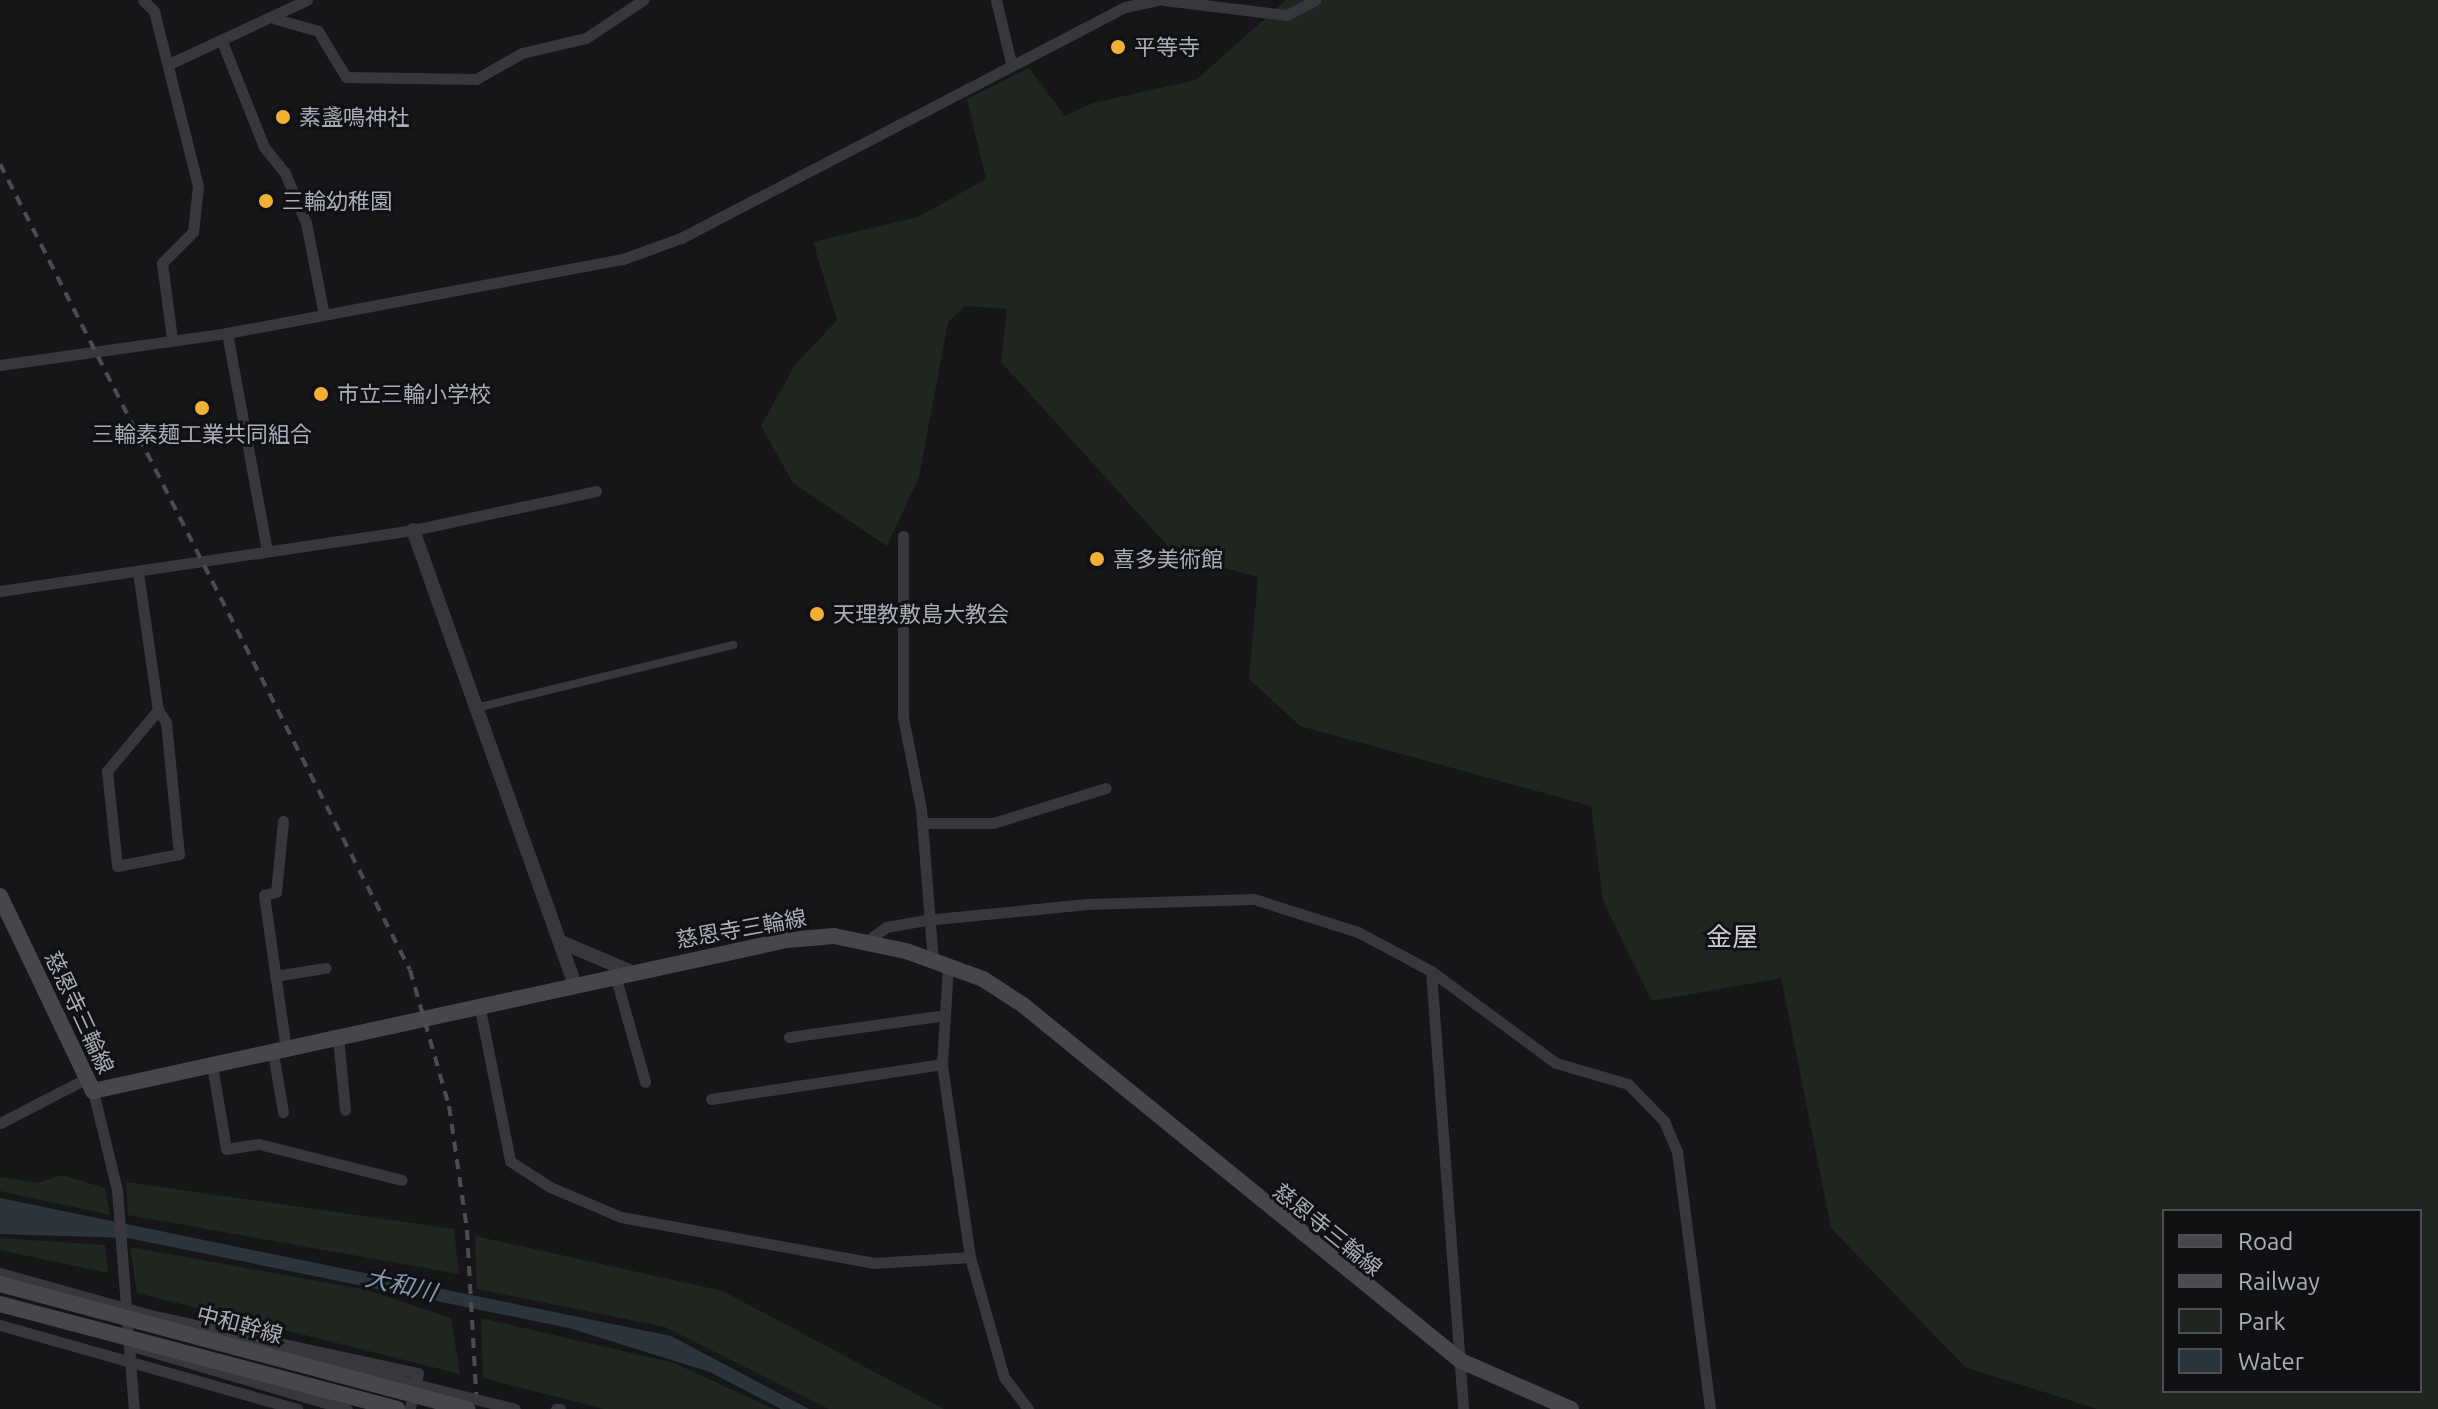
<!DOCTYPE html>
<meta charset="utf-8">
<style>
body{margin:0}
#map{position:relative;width:2438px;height:1409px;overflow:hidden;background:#161618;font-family:Ubuntu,"Noto Sans JP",sans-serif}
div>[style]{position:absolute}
.green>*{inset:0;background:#1e261f}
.water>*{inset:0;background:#2c353c}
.pedestrian>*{height:8px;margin:-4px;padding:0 4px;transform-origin:4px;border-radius:4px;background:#37383d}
.minor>*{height:11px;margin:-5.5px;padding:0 5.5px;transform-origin:5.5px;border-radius:5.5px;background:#37383d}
.tertiary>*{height:14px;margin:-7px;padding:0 7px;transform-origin:7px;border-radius:7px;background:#37383d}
.secondary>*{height:16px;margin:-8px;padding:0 8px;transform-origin:8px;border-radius:8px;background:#45474d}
.rail>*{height:4px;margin-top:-2px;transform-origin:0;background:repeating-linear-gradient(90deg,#4a4c52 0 10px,transparent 0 18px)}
.minor-bridge>*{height:11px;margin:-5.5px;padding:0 5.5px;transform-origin:5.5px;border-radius:5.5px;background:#37383d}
.secondary-bridge>*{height:16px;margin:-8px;padding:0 8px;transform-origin:8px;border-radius:8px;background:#45474d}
.dots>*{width:22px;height:22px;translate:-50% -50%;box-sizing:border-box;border:4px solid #111113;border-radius:50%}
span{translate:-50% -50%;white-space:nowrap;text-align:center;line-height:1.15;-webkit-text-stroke:6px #111113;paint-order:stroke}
.poi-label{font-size:22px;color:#a8adb8}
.left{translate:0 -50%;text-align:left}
.street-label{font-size:22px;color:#a8adb8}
.water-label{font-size:24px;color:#7f9bb3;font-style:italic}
.quarter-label{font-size:26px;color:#c9ccd4}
.legend{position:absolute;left:2162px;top:1209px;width:260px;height:184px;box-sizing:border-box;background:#111113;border:2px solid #4d4f55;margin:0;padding:10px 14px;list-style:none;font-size:24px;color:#a8adb8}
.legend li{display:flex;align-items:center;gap:16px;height:40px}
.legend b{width:40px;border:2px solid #4d4f55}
</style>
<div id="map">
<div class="green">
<i style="clip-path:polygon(evenodd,1286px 0,2438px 0,2438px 1409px,2097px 1409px,1965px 1367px,1831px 1228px,1781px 978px,1652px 1001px,1603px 901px,1591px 806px,1300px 726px,1249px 679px,1258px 577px,1176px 555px,1001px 362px,1007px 309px,965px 306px,948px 322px,919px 477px,887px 546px,793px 483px,761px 426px,795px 365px,837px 320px,813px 242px,918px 217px,986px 179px,967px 99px,1029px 68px,1065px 116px,1093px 103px,1196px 80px,1286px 0,2164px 1211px,2420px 1211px,2420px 1391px,2164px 1391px,2164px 1211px)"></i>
<i style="clip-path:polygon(62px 1175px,105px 1188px,110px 1215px,0 1191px,0 1177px,37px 1183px)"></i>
<i style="clip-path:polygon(126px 1182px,454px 1229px,459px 1274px,128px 1215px)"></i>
<i style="clip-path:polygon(475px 1236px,723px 1291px,944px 1409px,829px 1409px,665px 1327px,477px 1289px)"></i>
<i style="clip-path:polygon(0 1238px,105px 1245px,108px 1273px,0 1250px)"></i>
<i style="clip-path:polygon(130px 1247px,367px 1290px,451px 1318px,460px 1374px,137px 1293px)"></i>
<i style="clip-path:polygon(481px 1318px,674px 1363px,774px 1409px,604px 1409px,483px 1378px)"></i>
</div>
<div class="water">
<i style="clip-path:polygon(0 1198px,671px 1336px,809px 1409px,781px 1409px,710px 1372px,569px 1328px,128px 1238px,0 1234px)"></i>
</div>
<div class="pedestrian">
<i style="left:476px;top:708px;width:265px;rotate:-13.8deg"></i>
</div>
<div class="minor">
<i style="left:143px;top:0;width:16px;rotate:45deg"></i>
<i style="left:154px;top:11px;width:180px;rotate:75.9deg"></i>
<i style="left:198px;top:186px;width:46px;rotate:96.2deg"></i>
<i style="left:193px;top:232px;width:44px;rotate:135deg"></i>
<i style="left:162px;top:263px;width:77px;rotate:82.5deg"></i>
<i style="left:996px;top:0;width:65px;rotate:76.6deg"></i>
<i style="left:1164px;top:0;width:124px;rotate:7deg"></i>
<i style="left:1287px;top:15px;width:32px;rotate:-28deg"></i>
<i style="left:276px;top:19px;width:44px;rotate:15.9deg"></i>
<i style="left:318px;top:31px;width:54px;rotate:58.7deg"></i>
<i style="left:346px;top:77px;width:130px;rotate:0.9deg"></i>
<i style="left:476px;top:79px;width:53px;rotate:-29.5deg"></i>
<i style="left:522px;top:53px;width:66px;rotate:-13.2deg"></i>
<i style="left:586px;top:38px;width:69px;rotate:-33.7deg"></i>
<i style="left:223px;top:44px;width:111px;rotate:68.3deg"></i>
<i style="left:264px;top:147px;width:33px;rotate:51deg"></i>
<i style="left:285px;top:173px;width:54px;rotate:67.2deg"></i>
<i style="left:306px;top:223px;width:89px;rotate:78.9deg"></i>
<i style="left:169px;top:64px;width:152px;rotate:-24.9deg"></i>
<i style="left:227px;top:333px;width:222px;rotate:79.6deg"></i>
<i style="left:0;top:365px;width:229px;rotate:-8deg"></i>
<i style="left:227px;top:333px;width:403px;rotate:-10.6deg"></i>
<i style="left:623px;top:259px;width:62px;rotate:-19.9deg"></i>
<i style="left:681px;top:238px;width:500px;rotate:-27.49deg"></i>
<i style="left:1125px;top:7px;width:34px;rotate:-12deg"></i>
<i style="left:903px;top:536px;width:181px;rotate:90deg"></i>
<i style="left:903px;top:717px;width:94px;rotate:78.9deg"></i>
<i style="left:921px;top:809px;width:152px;rotate:85.5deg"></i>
<i style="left:138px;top:572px;width:139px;rotate:81.8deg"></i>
<i style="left:158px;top:710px;width:14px;rotate:56deg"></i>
<i style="left:166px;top:722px;width:133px;rotate:84.4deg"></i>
<i style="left:179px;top:854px;width:63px;rotate:169deg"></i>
<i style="left:117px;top:866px;width:96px;rotate:-96deg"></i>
<i style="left:107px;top:771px;width:80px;rotate:-50.1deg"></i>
<i style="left:0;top:591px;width:417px;rotate:-8.4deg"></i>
<i style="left:413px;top:530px;width:187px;rotate:-12deg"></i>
<i style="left:283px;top:821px;width:71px;rotate:95.6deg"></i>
<i style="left:276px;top:892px;width:12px;rotate:166deg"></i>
<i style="left:264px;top:895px;width:157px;rotate:81.9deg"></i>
<i style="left:922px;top:823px;width:71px"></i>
<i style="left:993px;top:823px;width:118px;rotate:-17.2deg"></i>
<i style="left:867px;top:941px;width:24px;rotate:-36deg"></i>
<i style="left:886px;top:927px;width:40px;rotate:-10deg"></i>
<i style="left:925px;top:920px;width:163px;rotate:-5.6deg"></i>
<i style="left:1087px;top:904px;width:167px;rotate:-1.7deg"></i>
<i style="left:1254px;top:899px;width:109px;rotate:17.6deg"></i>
<i style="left:1358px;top:932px;width:83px;rotate:28.1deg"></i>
<i style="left:1431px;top:971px;width:155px;rotate:36.4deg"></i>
<i style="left:1556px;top:1063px;width:75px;rotate:16.3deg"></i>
<i style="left:1628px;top:1084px;width:52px;rotate:45.8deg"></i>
<i style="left:1664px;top:1121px;width:33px;rotate:67deg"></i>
<i style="left:1677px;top:1151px;width:260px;rotate:82.7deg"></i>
<i style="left:1431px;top:971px;width:439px;rotate:85.8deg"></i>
<i style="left:615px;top:975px;width:111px;rotate:74.3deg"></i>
<i style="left:275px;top:976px;width:51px;rotate:-9.1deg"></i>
<i style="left:480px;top:1009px;width:155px;rotate:78.8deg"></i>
<i style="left:510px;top:1161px;width:48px;rotate:33deg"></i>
<i style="left:550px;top:1187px;width:77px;rotate:22.9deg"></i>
<i style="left:621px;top:1217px;width:256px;rotate:10.3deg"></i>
<i style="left:873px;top:1263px;width:97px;rotate:-3.5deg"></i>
<i style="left:970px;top:1257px;width:195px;rotate:-98.3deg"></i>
<i style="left:942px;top:1064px;width:99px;rotate:-86.5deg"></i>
<i style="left:338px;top:1037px;width:73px;rotate:84.5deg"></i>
<i style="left:789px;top:1037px;width:151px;rotate:-8deg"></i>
<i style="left:273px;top:1053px;width:60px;rotate:80.4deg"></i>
<i style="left:212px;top:1065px;width:85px;rotate:80.5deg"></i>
<i style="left:226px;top:1149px;width:33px;rotate:-9deg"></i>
<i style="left:259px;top:1144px;width:147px;rotate:14.1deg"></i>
<i style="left:93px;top:1091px;width:102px;rotate:76.4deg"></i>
<i style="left:117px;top:1190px;width:220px;rotate:85.6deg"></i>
<i style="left:711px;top:1099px;width:234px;rotate:-8.6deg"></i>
<i style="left:0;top:1123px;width:98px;rotate:-27.3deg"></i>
<i style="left:970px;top:1257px;width:125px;rotate:74.2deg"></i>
<i style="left:1004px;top:1377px;width:40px;rotate:53deg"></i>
<i style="left:0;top:1273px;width:160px;rotate:15.6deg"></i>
<i style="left:154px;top:1316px;width:270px;rotate:12.2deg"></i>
<i style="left:418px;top:1373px;width:37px;rotate:103deg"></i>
<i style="left:0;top:1325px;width:309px;rotate:15.8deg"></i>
<i style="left:556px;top:1409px;width:4px"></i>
</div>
<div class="tertiary">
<i style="left:413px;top:530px;width:482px;rotate:70.4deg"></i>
<i style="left:561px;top:942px;width:74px;rotate:23.1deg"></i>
</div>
<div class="secondary">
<i style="left:0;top:896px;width:216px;rotate:64.5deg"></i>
<i style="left:93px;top:1091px;width:710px;rotate:-12.28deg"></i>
<i style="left:787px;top:940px;width:47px;rotate:-4.9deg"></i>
<i style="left:834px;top:936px;width:74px;rotate:11.8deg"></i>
<i style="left:906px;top:951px;width:82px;rotate:20deg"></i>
<i style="left:983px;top:979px;width:48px;rotate:33deg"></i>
<i style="left:1023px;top:1005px;width:564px;rotate:39.1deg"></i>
<i style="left:1461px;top:1361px;width:120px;rotate:23.6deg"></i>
</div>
<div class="rail">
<i style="left:0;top:164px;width:904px;rotate:63.04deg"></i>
<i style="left:410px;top:970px;width:141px;rotate:74deg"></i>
<i style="left:449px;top:1106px;width:125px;rotate:81.7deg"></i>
<i style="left:467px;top:1230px;width:179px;rotate:86.8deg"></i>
</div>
<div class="minor-bridge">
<i style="left:239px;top:1341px;width:284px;rotate:13.8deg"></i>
<i style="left:129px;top:1345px;width:227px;rotate:16.4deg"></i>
</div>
<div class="secondary-bridge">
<i style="left:0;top:1284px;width:484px;rotate:15deg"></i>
<i style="left:0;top:1304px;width:411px;rotate:14.8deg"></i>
</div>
<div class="dots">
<i style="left:1118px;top:47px;background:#f2b134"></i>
<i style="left:283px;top:117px;background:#f2b134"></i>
<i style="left:266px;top:201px;background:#f2b134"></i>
<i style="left:321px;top:394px;background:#f2b134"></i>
<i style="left:202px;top:408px;background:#f2b134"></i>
<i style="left:1097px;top:559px;background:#f2b134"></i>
<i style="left:817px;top:614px;background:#f2b134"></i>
</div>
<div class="poi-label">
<span class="left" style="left:1134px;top:47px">平等寺</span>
<span class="left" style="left:299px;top:117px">素盞鳴神社</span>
<span class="left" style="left:282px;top:201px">三輪幼稚園</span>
<span class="left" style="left:337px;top:394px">市立三輪小学校</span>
<span style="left:202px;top:434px">三輪素麺工業共同組合</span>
<span class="left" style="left:1113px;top:559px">喜多美術館</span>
<span class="left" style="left:833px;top:614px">天理教敷島大教会</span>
</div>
<div class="street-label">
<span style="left:741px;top:928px;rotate:-10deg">慈恩寺三輪線</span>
<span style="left:80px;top:1012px;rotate:65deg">慈恩寺三輪線</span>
<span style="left:1328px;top:1229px;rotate:39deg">慈恩寺三輪線</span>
<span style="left:240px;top:1324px;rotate:15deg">中和幹線</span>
</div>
<div class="water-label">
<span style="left:401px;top:1285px;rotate:13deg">大和川</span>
</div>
<div class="quarter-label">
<span style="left:1732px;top:937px">金屋</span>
</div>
<ul class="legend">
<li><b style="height:10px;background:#45474d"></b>Road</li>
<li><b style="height:10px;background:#4a4c52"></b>Railway</li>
<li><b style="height:22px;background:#1e261f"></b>Park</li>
<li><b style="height:22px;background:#2c353c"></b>Water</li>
</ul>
</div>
